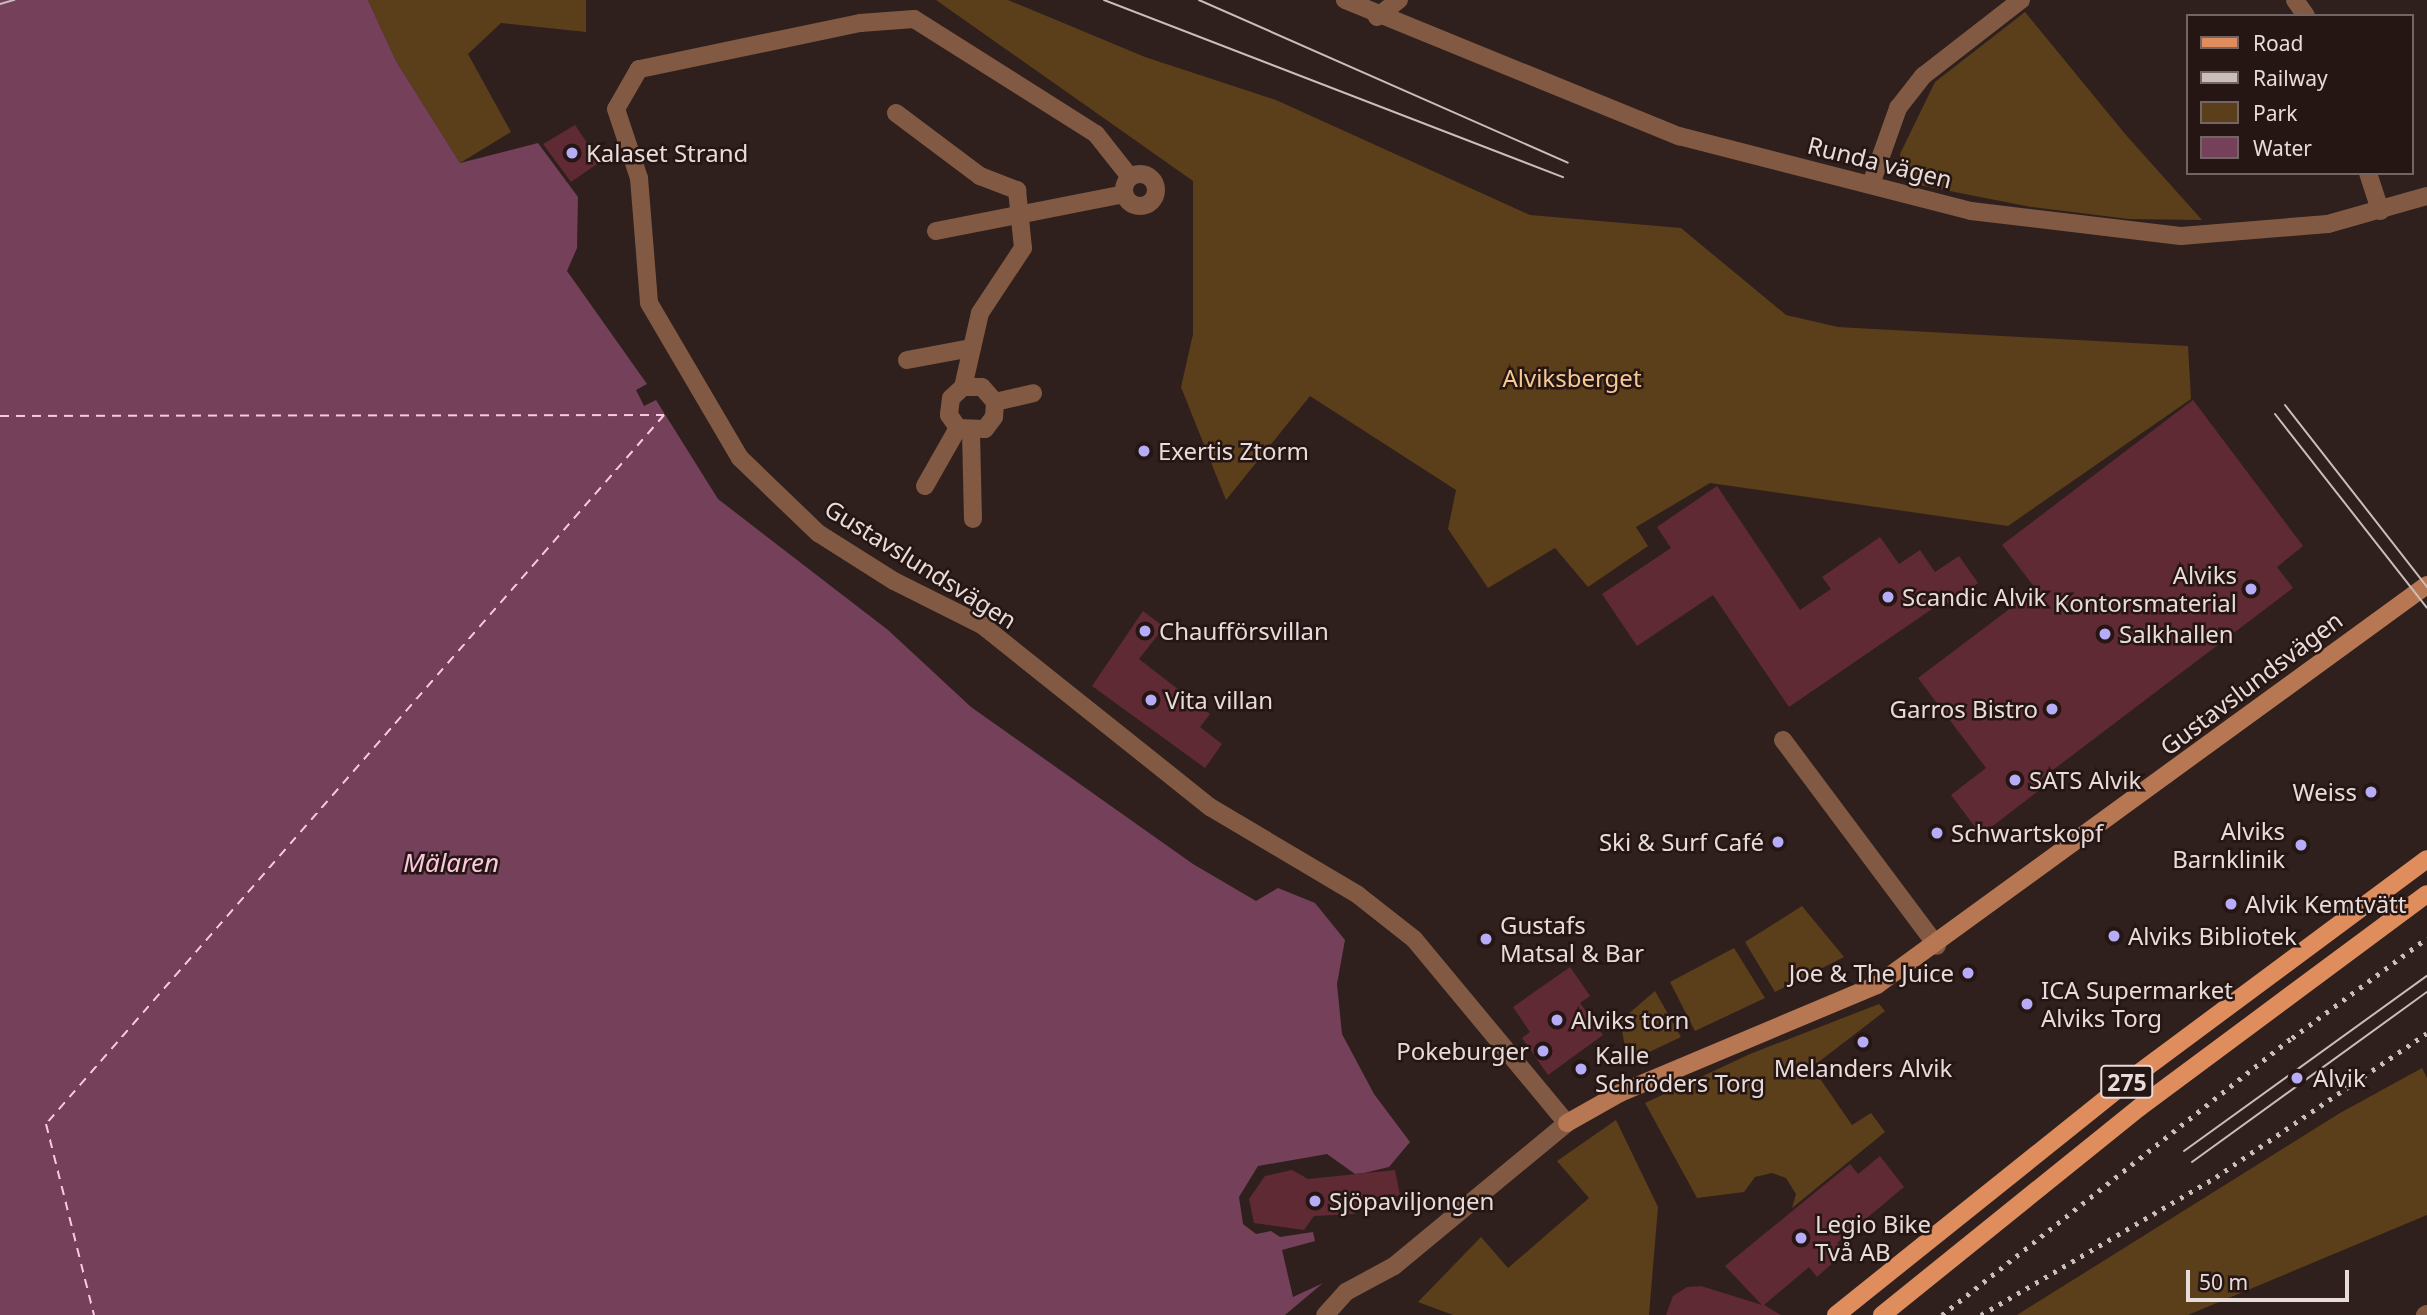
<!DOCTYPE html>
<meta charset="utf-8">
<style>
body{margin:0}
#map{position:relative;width:2427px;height:1315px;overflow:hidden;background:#2f201d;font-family:"Noto Sans",sans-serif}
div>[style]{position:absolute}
.green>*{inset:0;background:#5b3e1a}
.water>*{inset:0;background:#74405a}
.ferry>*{height:2px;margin-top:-1px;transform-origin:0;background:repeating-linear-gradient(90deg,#fcc8df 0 9px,transparent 0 16px)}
.building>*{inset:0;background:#602a34}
.street>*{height:18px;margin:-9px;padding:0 9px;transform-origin:9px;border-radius:9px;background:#825a43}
.street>.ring{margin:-9px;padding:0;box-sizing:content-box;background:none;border:18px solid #825a43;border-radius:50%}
.secondary>*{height:18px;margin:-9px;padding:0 9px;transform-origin:9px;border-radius:9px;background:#b77753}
.primary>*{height:18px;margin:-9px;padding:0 9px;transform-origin:9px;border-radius:9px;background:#e08d5e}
.tram>*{height:2px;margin:-1px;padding:0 1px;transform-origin:1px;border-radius:1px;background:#cabebc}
.rail>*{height:5px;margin-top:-2.5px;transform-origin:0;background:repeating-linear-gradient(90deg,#cabebc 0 3.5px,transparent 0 10.5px)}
.dots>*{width:19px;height:19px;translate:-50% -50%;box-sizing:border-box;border:4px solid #251614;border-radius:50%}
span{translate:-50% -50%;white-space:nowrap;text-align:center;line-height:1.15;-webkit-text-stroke:5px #251614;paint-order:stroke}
.shield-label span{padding:2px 5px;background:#251614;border:2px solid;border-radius:5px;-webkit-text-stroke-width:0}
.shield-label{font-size:23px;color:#e7dcda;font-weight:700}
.poi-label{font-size:24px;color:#e7dcda}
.left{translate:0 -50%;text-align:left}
.right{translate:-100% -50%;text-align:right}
.street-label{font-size:24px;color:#e7dcda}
.park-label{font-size:24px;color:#f7c892}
.water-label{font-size:26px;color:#fcc8df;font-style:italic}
.legend{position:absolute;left:2186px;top:14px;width:228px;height:161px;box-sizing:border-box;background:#251614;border:2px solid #736563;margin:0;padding:9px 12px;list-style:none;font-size:21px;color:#e7dcda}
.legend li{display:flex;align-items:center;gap:14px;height:35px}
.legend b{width:35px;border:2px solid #736563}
.scale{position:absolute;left:2186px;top:1270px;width:163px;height:32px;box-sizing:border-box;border:4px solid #e7dcda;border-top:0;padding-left:9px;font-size:21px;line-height:24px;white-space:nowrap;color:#e7dcda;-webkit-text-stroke:5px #251614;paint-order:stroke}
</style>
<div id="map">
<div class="green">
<i style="clip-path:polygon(368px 0,586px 0,586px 32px,501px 23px,468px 54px,511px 132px,460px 163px,396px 61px)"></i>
<i style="clip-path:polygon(936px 0,1008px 0,1145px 57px,1276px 100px,1530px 215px,1681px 228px,1786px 315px,1838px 327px,2188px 346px,2191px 399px,2008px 526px,1710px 483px,1636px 527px,1648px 546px,1588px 587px,1555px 548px,1488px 588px,1448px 529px,1456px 490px,1310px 396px,1226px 500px,1181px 387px,1193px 334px,1193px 181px)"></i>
<i style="clip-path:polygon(2025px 12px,2126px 135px,2202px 220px,2129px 219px,2031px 207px,1914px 184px,1903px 171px,1900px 154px,1935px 82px)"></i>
<i style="clip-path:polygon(1802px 906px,1844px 957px,1775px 992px,1745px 942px)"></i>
<i style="clip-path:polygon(1734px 948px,1765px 998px,1695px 1031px,1670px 982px)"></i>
<i style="clip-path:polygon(1655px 991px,1681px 1037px,1628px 1062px,1620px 1021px)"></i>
<i style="clip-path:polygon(1879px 1004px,1885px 1011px,1812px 1067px,1852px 1125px,1871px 1113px,1885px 1132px,1792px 1208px,1796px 1194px,1786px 1178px,1772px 1173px,1755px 1177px,1744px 1192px,1697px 1198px,1645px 1103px,1750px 1054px)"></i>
<i style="clip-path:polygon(2422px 1068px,2427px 1078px,2427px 1215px,2188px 1315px,2017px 1315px,2340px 1113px)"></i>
<i style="clip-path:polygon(1616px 1120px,1658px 1207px,1649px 1315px,1453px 1315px,1418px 1302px,1481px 1237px,1508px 1268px,1589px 1198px,1557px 1161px)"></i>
</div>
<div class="water">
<i style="clip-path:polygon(0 0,368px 0,396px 61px,460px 163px,538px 143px,578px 197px,577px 248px,567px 271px,647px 384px,636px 390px,644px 406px,656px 400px,718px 499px,888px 630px,971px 707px,1193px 864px,1256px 901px,1278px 888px,1315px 903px,1345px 940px,1337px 984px,1342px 1034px,1374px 1094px,1410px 1142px,1389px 1167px,1364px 1173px,1355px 1174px,1327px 1154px,1258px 1166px,1239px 1197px,1243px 1224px,1256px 1234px,1271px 1231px,1280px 1237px,1313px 1232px,1315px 1241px,1282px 1250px,1293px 1297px,1323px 1283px,1285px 1315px,0 1315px)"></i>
</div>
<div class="ferry">
<i style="left:0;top:416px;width:664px;rotate:-0.09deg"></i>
<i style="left:664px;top:415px;width:941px;rotate:131.08deg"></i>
<i style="left:46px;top:1124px;width:197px;rotate:75.9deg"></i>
</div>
<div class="building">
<i style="clip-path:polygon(575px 125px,600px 162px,571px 182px,543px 144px)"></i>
<i style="clip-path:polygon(2193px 400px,2303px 546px,2277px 567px,2293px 588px,2041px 779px,2046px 785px,1981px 835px,1951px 795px,1986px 768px,1918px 678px,2036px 589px,2002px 545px)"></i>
<i style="clip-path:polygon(1717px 486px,1800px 610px,1831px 589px,1822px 577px,1880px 537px,1899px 564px,1920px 550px,1935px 572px,1959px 556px,1978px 583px,1948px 604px,1945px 600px,1789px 707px,1713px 595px,1637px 646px,1602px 594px,1671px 548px,1657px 527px)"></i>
<i style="clip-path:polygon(1143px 611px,1164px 627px,1139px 659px,1210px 714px,1200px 727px,1222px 744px,1205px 768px,1092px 686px)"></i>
<i style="clip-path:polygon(1570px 967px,1590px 996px,1580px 1003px,1603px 1035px,1548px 1075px,1522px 1038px,1530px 1032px,1513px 1007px)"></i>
<i style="clip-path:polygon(1880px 1156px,1904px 1187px,1837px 1243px,1845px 1252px,1817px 1277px,1809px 1267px,1764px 1305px,1781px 1315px,1666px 1315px,1673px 1296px,1687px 1287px,1701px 1286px,1762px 1305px,1725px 1266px,1850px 1164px,1858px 1174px)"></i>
<i style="clip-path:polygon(1292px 1170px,1308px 1179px,1395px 1170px,1400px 1195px,1359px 1207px,1354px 1214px,1314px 1216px,1304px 1230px,1254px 1223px,1249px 1199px,1265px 1176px)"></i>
</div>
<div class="street">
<i style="left:1345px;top:0;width:361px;rotate:22.2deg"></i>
<i style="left:1679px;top:136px;width:301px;rotate:14.4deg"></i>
<i style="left:1971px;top:211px;width:211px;rotate:6.8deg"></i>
<i style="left:2181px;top:236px;width:147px;rotate:-4.7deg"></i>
<i style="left:2328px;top:224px;width:103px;rotate:-15.8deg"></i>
<i style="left:2295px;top:0;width:19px;rotate:55deg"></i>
<i style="left:1377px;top:17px;width:28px;rotate:-38deg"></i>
<i style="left:896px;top:113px;width:105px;rotate:36.9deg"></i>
<i style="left:980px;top:176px;width:40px;rotate:21deg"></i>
<i style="left:1017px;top:190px;width:58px;rotate:84.1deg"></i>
<i style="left:1023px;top:248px;width:78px;rotate:123.5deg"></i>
<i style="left:980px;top:313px;width:76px;rotate:102.9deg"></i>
<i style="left:963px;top:387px;width:16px;rotate:137deg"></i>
<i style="left:951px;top:398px;width:17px;rotate:97deg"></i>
<i style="left:949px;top:415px;width:16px;rotate:55deg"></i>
<i style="left:958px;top:428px;width:27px;rotate:2deg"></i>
<i style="left:985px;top:429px;width:15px;rotate:-53deg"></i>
<i style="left:994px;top:417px;width:15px;rotate:-86deg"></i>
<i style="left:995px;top:402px;width:20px;rotate:-131deg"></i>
<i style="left:982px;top:387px;width:19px;rotate:180deg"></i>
<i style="left:2368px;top:173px;width:40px;rotate:72deg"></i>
<i class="ring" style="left:1124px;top:174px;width:14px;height:14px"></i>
<i style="left:1130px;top:177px;width:55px;rotate:-128.3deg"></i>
<i style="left:1096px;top:134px;width:215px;rotate:-147.7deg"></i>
<i style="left:914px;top:19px;width:54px;rotate:175.8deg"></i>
<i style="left:860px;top:23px;width:226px;rotate:168.2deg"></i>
<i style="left:639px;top:69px;width:46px;rotate:119.9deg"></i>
<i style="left:616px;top:109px;width:73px;rotate:71.6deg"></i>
<i style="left:639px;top:178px;width:125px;rotate:85.4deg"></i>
<i style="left:649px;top:303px;width:180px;rotate:59.6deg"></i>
<i style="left:740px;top:458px;width:108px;rotate:43.9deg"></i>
<i style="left:818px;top:533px;width:90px;rotate:32.3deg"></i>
<i style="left:894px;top:581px;width:98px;rotate:26.6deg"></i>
<i style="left:982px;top:625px;width:292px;rotate:38.6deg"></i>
<i style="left:1210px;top:807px;width:172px;rotate:30.7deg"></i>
<i style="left:1358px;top:895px;width:71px;rotate:38.2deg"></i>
<i style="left:1414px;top:939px;width:239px;rotate:50.3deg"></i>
<i style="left:1567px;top:1123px;width:224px;rotate:140.4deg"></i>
<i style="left:1394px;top:1266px;width:55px;rotate:151.6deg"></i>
<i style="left:1346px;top:1292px;width:31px;rotate:132deg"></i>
<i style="left:1871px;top:184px;width:81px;rotate:-70.4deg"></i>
<i style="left:1898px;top:108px;width:41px;rotate:-52deg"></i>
<i style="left:1923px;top:76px;width:124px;rotate:-37.8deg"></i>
<i style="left:936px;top:231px;width:192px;rotate:-11.1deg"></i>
<i style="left:907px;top:360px;width:66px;rotate:-10.5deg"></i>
<i style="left:995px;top:402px;width:39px;rotate:-13deg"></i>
<i style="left:971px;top:432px;width:87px;rotate:88.7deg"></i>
<i style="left:925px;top:486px;width:67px;rotate:-60.4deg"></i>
<i style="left:1783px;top:740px;width:257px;rotate:53.2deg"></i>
<i style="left:2425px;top:1315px;width:2px;rotate:-27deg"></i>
</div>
<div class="secondary">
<i style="left:1567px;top:1123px;width:61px;rotate:-29.5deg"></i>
<i style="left:1620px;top:1093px;width:279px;rotate:-22.8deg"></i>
<i style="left:1877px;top:985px;width:680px;rotate:-36.03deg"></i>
</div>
<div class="primary">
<i style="left:1836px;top:1315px;width:369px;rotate:-38.7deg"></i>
<i style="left:2124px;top:1084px;width:377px;rotate:-36.6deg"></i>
<i style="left:1882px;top:1315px;width:331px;rotate:-38.9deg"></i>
<i style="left:2140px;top:1107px;width:357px;rotate:-36.6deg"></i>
</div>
<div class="tram">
<i style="left:1104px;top:0;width:492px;rotate:21.1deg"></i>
<i style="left:1199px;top:0;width:403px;rotate:23.8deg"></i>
<i style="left:0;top:4px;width:15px;rotate:-16deg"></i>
<i style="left:2285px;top:405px;width:231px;rotate:52deg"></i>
<i style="left:2275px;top:414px;width:246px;rotate:51.9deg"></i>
<i style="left:2184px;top:1151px;width:299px;rotate:-35.8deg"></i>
<i style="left:2192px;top:1162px;width:290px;rotate:-35.9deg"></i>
</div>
<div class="rail">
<i style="left:1942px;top:1315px;width:446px;rotate:-38.4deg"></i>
<i style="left:2292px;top:1038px;width:168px;rotate:-36.5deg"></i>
<i style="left:1981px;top:1315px;width:273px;rotate:-30.4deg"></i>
<i style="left:2216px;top:1177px;width:255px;rotate:-34.3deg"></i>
</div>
<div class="dots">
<i style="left:572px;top:153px;background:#b6acf8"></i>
<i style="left:1144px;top:451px;background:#b6acf8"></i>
<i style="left:2251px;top:589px;background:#b6acf8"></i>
<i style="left:1888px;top:597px;background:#b6acf8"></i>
<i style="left:1145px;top:631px;background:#b6acf8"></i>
<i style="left:2105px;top:634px;background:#b6acf8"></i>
<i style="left:1151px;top:700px;background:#b6acf8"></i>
<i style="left:2052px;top:709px;background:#b6acf8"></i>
<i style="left:2015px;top:780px;background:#b6acf8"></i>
<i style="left:2371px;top:792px;background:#b6acf8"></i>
<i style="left:1937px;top:833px;background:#b6acf8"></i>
<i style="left:1778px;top:842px;background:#b6acf8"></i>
<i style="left:2301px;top:845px;background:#b6acf8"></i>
<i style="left:2231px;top:904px;background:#b6acf8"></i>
<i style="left:2114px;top:936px;background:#b6acf8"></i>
<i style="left:1486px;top:939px;background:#b6acf8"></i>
<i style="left:1968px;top:973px;background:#b6acf8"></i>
<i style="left:2027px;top:1004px;background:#b6acf8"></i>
<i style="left:1557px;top:1020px;background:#b6acf8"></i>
<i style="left:1863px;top:1042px;background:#b6acf8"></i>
<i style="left:1543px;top:1051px;background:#b6acf8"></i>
<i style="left:1581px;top:1069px;background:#b6acf8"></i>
<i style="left:2297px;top:1078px;background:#b6acf8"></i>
<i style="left:1315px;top:1201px;background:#b6acf8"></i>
<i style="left:1801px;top:1238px;background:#b6acf8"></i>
</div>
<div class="shield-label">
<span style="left:2127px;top:1082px">275</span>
</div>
<div class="poi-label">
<span class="left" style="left:586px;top:153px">Kalaset Strand</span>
<span class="left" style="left:1158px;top:451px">Exertis Ztorm</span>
<span class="right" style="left:2237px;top:589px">Alviks<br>Kontorsmaterial</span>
<span class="left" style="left:1902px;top:597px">Scandic Alvik</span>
<span class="left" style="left:1159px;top:631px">Chaufförsvillan</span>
<span class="left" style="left:2119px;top:634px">Salkhallen</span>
<span class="left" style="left:1165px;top:700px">Vita villan</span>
<span class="right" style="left:2038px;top:709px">Garros Bistro</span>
<span class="left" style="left:2029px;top:780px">SATS Alvik</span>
<span class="right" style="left:2357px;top:792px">Weiss</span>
<span class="right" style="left:2285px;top:845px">Alviks<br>Barnklinik</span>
<span class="left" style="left:1951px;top:833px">Schwartskopf</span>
<span class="right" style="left:1764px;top:842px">Ski &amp; Surf Café</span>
<span class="left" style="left:2245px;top:904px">Alvik Kemtvätt</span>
<span class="left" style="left:1500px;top:939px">Gustafs<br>Matsal &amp; Bar</span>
<span class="left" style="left:2128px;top:936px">Alviks Bibliotek</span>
<span class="right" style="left:1954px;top:973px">Joe &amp; The Juice</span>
<span class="left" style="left:2041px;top:1004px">ICA Supermarket<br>Alviks Torg</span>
<span class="left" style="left:1571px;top:1020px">Alviks torn</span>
<span class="right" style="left:1529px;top:1051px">Pokeburger</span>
<span class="left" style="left:1595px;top:1069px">Kalle<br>Schröders Torg</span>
<span style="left:1863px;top:1068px">Melanders Alvik</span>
<span class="left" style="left:2313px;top:1078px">Alvik</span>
<span class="left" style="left:1329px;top:1201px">Sjöpaviljongen</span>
<span class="left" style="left:1815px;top:1238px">Legio Bike<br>Två AB</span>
</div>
<div class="street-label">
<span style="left:1880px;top:162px;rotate:14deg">Runda vägen</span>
<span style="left:921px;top:564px;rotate:32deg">Gustavslundsvägen</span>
<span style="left:2251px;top:683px;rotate:-37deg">Gustavslundsvägen</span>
</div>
<div class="park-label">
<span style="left:1572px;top:378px">Alviksberget</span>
</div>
<div class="water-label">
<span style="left:451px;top:863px">Mälaren</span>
</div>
<ul class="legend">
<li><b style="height:9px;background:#e08d5e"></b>Road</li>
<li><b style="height:9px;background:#cabebc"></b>Railway</li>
<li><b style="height:19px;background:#5b3e1a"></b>Park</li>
<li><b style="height:19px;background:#74405a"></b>Water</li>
</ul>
<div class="scale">50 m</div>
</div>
